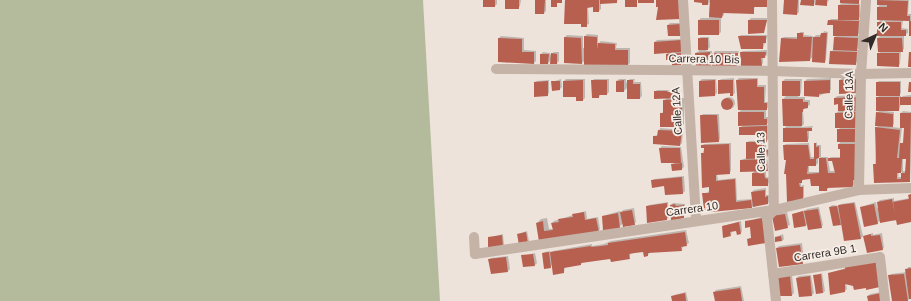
<!DOCTYPE html>
<style>
body{margin:0}
#map{position:relative;width:911px;height:301px;overflow:hidden;background:#eee3db;font-family:Arial,sans-serif}
div>[style]{position:absolute}
.green>*{inset:0;background:#b4bb9d}
.shadow>*{inset:0;background:#0003}
.round{border-radius:50%}
.building>*{inset:0;background:#b76050}
.minor>*{height:10px;margin:-5px;padding:0 5px;transform-origin:5px;border-radius:5px;background:#c5b3a8}
span{translate:-50% -50%;white-space:nowrap;text-align:center;line-height:1.15;-webkit-text-stroke:3.5px #f6eee6;paint-order:stroke}
.street-label{font-size:11px;color:#322a27}
.north{position:absolute;left:855px;top:16px;width:40px;height:40px;-webkit-text-stroke:3px #f6eee6;paint-order:stroke;rotate:44deg;font-size:11px;font-weight:700;line-height:16px;text-align:center;color:#322a27}
.north::after{content:'';display:block;margin:auto;width:14px;height:18px;background:#322a27;clip-path:polygon(50% 0,100% 100%,50% 72%,0 100%)}
</style>
<div id="map">
<div class="green">
<i style="clip-path:polygon(0 0,423px 0,440px 301px,0 301px)"></i>
</div>
<div class="shadow">
<i style="clip-path:polygon(484px 0,497px 0,497px 4px,495px 6px,484px 6px)"></i>
<i style="clip-path:polygon(506px 0,521px 0,520px 6px,518px 8px)"></i>
<i style="clip-path:polygon(536px 0,546px 0,546px 11px,544px 13px)"></i>
<i style="clip-path:polygon(566px 0,618px 0,616px 2px,601px 3px,601px 9px,599px 11px,594px 6px,588px 7px,589px 24px,582px 26px,582px 23px)"></i>
<i style="clip-path:polygon(695px 0,769px 0,769px 4px,767px 6px,755px 6px,753px 13px,724px 12px,724px 15px,721px 17px,721px 32px,719px 34px,699px 20px,701px 18px,709px 18px,710px 2px,708px 4px)"></i>
<i style="clip-path:polygon(785px 0,799px 0,799px 12px,797px 14px)"></i>
<i style="clip-path:polygon(802px 0,829px 0,826px 5px,817px 1px,813px 5px)"></i>
<i style="clip-path:polygon(841px 0,860px 0,857px 4px,860px 4px,860px 17px,858px 20px,860px 20px,859px 33px,857px 36px,859px 36px,858px 48px,856px 50px,858px 50px,857px 62px,855px 64px,831px 51px,834px 50px,835px 37px,837px 35px,834px 24px,829px 21px,831px 19px,839px 19px,839px 5px,843px 2px)"></i>
<i style="clip-path:polygon(878px 0,909px 0,908px 14px,911px 14px,911px 35px,910px 20px,903px 20px,902px 28px,908px 29px,908px 33px,904px 35px,904px 49px,901px 51px,900px 64px,898px 66px,878px 54px,881px 51px,878px 51px,878px 38px,881px 35px,878px 23px,881px 19px,878px 7px,880px 4px,878px 4px)"></i>
<i style="clip-path:polygon(751px 18px,768px 18px,763px 32px,749px 20px)"></i>
<i style="clip-path:polygon(670px 23px,682px 23px,682px 33px,668px 25px)"></i>
<i style="clip-path:polygon(824px 31px,828px 32px,826px 60px,824px 62px,813px 57px,809px 60px,782px 38px,784px 37px,798px 37px,800px 32px,804px 32px,804px 35px,813px 36px,813px 38px,816px 35px,822px 35px)"></i>
<i style="clip-path:polygon(587px 34px,598px 35px,598px 44px,601px 41px,617px 43px,616px 48px,630px 48px,630px 63px,628px 65px,585px 60px,582px 63px,565px 37px,567px 35px,583px 36px,583px 48px,585px 48px,585px 36px)"></i>
<i style="clip-path:polygon(741px 35px,768px 35px,763px 48px,739px 37px)"></i>
<i style="clip-path:polygon(501px 36px,524px 38px,524px 50px,536px 51px,536px 61px,534px 63px,499px 38px)"></i>
<i style="clip-path:polygon(701px 37px,709px 37px,710px 47px,706px 51px,712px 51px,712px 55px,715px 51px,739px 51px,737px 56px,733px 57px,733px 60px,739px 60px,739px 63px,737px 65px,713px 63px,710px 66px,697px 66px,696px 53px,699px 51px,699px 39px)"></i>
<i style="clip-path:polygon(683px 39px,680px 52px,683px 52px,683px 62px,681px 64px,673px 65px,673px 58px,667px 59px,667px 52px,655px 42px,657px 40px)"></i>
<i style="clip-path:polygon(767px 50px,767px 55px,763px 57px,763px 63px,761px 65px,741px 52px,743px 51px)"></i>
<i style="clip-path:polygon(543px 52px,550px 53px,550px 55px,554px 52px,559px 52px,559px 61px,557px 63px,552px 59px,548px 63px,541px 54px)"></i>
<i style="clip-path:polygon(734px 78px,735px 93px,733px 95px,719px 81px,721px 79px)"></i>
<i style="clip-path:polygon(739px 78px,758px 78px,758px 85px,766px 85px,765px 102px,769px 102px,769px 107px,766px 109px,766px 117px,769px 117px,769px 122px,766px 125px,769px 125px,769px 139px,766px 141px,766px 149px,769px 149px,769px 155px,767px 157px,769px 168px,766px 170px,766px 177px,769px 177px,769px 183px,767px 185px,753px 173px,755px 171px,741px 160px,747px 158px,747px 143px,749px 141px,759px 141px,759px 134px,740px 128px,743px 125px,739px 112px,742px 109px,737px 80px)"></i>
<i style="clip-path:polygon(831px 78px,831px 90px,819px 96px,805px 81px,807px 79px)"></i>
<i style="clip-path:polygon(842px 78px,860px 78px,840px 93px,840px 80px)"></i>
<i style="clip-path:polygon(561px 79px,562px 87px,560px 89px,552px 82px)"></i>
<i style="clip-path:polygon(566px 79px,585px 79px,585px 98px,583px 100px,564px 81px)"></i>
<i style="clip-path:polygon(594px 79px,609px 79px,609px 92px,607px 94px,601px 94px,599px 97px,592px 81px)"></i>
<i style="clip-path:polygon(619px 79px,626px 79px,626px 83px,630px 79px,635px 79px,634px 82px,641px 82px,642px 96px,640px 98px,628px 87px,624px 91px,617px 81px)"></i>
<i style="clip-path:polygon(702px 79px,716px 79px,717px 93px,715px 95px,700px 81px)"></i>
<i style="clip-path:polygon(785px 79px,802px 79px,801px 93px,798px 97px,805px 97px,805px 100px,810px 100px,810px 105px,805px 107px,803px 111px,804px 124px,801px 127px,813px 126px,811px 130px,809px 130px,809px 139px,807px 141px,784px 129px,787px 125px,784px 125px,783px 99px,787px 95px,783px 81px)"></i>
<i style="clip-path:polygon(549px 80px,549px 93px,547px 95px,535px 82px,537px 81px)"></i>
<i style="clip-path:polygon(evenodd,879px 81px,901px 81px,901px 93px,898px 96px,901px 96px,901px 98px,903px 96px,911px 95px,911px 104px,901px 104px,899px 110px,885px 110px,885px 111px,894px 112px,894px 124px,891px 127px,901px 128px,901px 113px,903px 111px,911px 112px,910px 181px,875px 182px,876px 128px,879px 125px,877px 113px,880px 110px,877px 98px,880px 95px,877px 83px,879px 81px,902px 127px,905px 127px,904px 142px,900px 144px,902px 127px,879px 81px,903px 158px,907px 158px,906px 171px,903px 171px,903px 158px,879px 81px,899px 172px,902px 172px,902px 177px,898px 177px,899px 172px)"></i>
<i style="clip-path:polygon(657px 90px,679px 90px,678px 98px,684px 98px,684px 124px,682px 126px,661px 114px,663px 112px,664px 101px,667px 97px,655px 92px)"></i>
<i style="clip-path:polygon(evenodd,860px 95px,855px 184px,853px 186px,829px 187px,827px 190px,811px 178px,804px 179px,801px 182px,801px 186px,804px 185px,804px 197px,802px 199px,787px 159px,784px 145px,786px 144px,809px 143px,811px 157px,815px 157px,815px 144px,817px 142px,817px 145px,821px 145px,821px 157px,828px 157px,828px 160px,831px 157px,841px 157px,841px 148px,839px 148px,839px 144px,841px 141px,838px 130px,841px 127px,836px 113px,839px 111px,839px 103px,835px 98px,837px 96px,860px 95px,818px 157px,820px 157px,820px 172px,809px 172px,809px 165px,816px 165px,818px 163px,818px 157px,860px 95px,828px 160px,833px 160px,835px 171px,830px 171px,828px 160px)"></i>
<i class="round" style="left:723px;top:97px;width:12px;height:12px"></i>
<i style="clip-path:polygon(703px 114px,719px 114px,720px 139px,718px 141px,701px 116px)"></i>
<i style="clip-path:polygon(660px 128px,683px 130px,682px 143px,680px 145px,654px 136px,658px 135px)"></i>
<i style="clip-path:polygon(731px 143px,731px 171px,729px 173px,717px 174px,718px 180px,736px 178px,737px 200px,753px 199px,752px 192px,754px 190px,766px 188px,766px 195px,770px 195px,770px 201px,768px 203px,751px 207px,703px 194px,710px 191px,702px 154px,705px 147px,702px 146px,704px 144px)"></i>
<i style="clip-path:polygon(662px 146px,681px 147px,684px 167px,682px 169px,672px 165px,675px 162px,662px 162px,660px 148px)"></i>
<i style="clip-path:polygon(684px 176px,685px 191px,683px 193px,652px 181px,654px 179px)"></i>
<i style="clip-path:polygon(911px 193px,911px 221px,881px 220px,877px 223px,861px 207px,876px 202px,877px 208px,879px 207px,878px 202px,880px 200px,894px 198px,894px 201px,910px 198px)"></i>
<i style="clip-path:polygon(668px 202px,669px 217px,667px 219px,647px 207px,649px 205px)"></i>
<i style="clip-path:polygon(855px 202px,863px 236px,861px 238px,845px 240px,842px 223px,834px 225px,830px 207px,832px 205px,839px 206px,841px 204px)"></i>
<i style="clip-path:polygon(673px 203px,685px 204px,685px 215px,683px 217px,671px 205px)"></i>
<i style="clip-path:polygon(819px 207px,823px 225px,821px 227px,808px 224px,806px 225px,793px 215px,805px 210px,805px 211px,807px 209px)"></i>
<i style="clip-path:polygon(634px 208px,636px 222px,634px 224px,623px 223px,619px 227px,603px 216px,620px 211px,620px 214px,623px 210px)"></i>
<i style="clip-path:polygon(586px 211px,587px 219px,598px 217px,600px 229px,598px 231px,540px 241px,537px 223px,541px 219px,547px 218px,549px 229px,554px 229px,552px 223px,554px 221px)"></i>
<i style="clip-path:polygon(787px 212px,790px 225px,776px 230px,775px 214px)"></i>
<i style="clip-path:polygon(765px 216px,767px 240px,748px 240px,752px 237px,751px 226px,746px 222px)"></i>
<i style="clip-path:polygon(741px 221px,742px 231px,741px 233px,737px 230px,732px 231px,731px 235px,723px 226px)"></i>
<i style="clip-path:polygon(686px 230px,689px 243px,683px 246px,682px 250px,650px 252px,648px 255px,645px 256px,644px 251px,631px 253px,629px 258px,611px 258px,583px 262px,581px 264px,565px 267px,564px 272px,552px 265px,550px 267px,543px 253px,545px 252px,550px 251px,551px 253px,553px 251px,592px 244px,592px 246px,604px 244px,611px 241px)"></i>
<i style="clip-path:polygon(527px 231px,529px 241px,527px 243px,518px 234px)"></i>
<i style="clip-path:polygon(873px 233px,873px 235px,882px 233px,884px 248px,882px 249px,864px 236px)"></i>
<i style="clip-path:polygon(503px 234px,504px 245px,502px 246px,489px 238px)"></i>
<i style="clip-path:polygon(783px 234px,784px 239px,782px 241px,776px 237px)"></i>
<i style="clip-path:polygon(802px 243px,804px 261px,802px 263px,777px 248px,779px 246px)"></i>
<i style="clip-path:polygon(535px 253px,537px 263px,535px 265px,523px 256px)"></i>
<i style="clip-path:polygon(508px 256px,510px 269px,508px 271px,489px 260px,491px 258px)"></i>
<i style="clip-path:polygon(908px 267px,911px 267px,911px 298px,907px 301px,893px 301px,889px 276px,891px 274px,907px 272px)"></i>
<i style="clip-path:polygon(846px 268px,867px 287px,846px 284px,847px 289px,845px 291px,829px 273px)"></i>
<i style="clip-path:polygon(822px 273px,825px 291px,823px 293px,814px 276px)"></i>
<i style="clip-path:polygon(792px 275px,794px 293px,792px 295px,780px 295px,778px 277px)"></i>
<i style="clip-path:polygon(811px 275px,814px 293px,812px 295px,797px 278px,799px 276px)"></i>
<i style="clip-path:polygon(741px 286px,744px 301px,716px 301px,714px 292px,716px 290px)"></i>
<i style="clip-path:polygon(686px 292px,688px 301px,673px 301px,672px 297px,674px 295px)"></i>
<i style="clip-path:polygon(882px 292px,869px 301px,868px 296px,870px 294px)"></i>
</div>
<div class="building">
<i style="clip-path:polygon(483px 0,495px 0,495px 7px,483px 7px)"></i>
<i style="clip-path:polygon(505px 0,519px 0,519px 9px,505px 9px)"></i>
<i style="clip-path:polygon(535px 0,545px 0,544px 14px,535px 14px)"></i>
<i style="clip-path:polygon(551px 0,562px 0,562px 3px,557px 3px,557px 7px,551px 7px)"></i>
<i style="clip-path:polygon(565px 0,599px 0,599px 12px,593px 12px,593px 7px,587px 8px,587px 27px,581px 27px,581px 24px,564px 24px)"></i>
<i style="clip-path:polygon(600px 0,617px 0,617px 3px,600px 4px)"></i>
<i style="clip-path:polygon(625px 0,637px 0,637px 7px,625px 7px)"></i>
<i style="clip-path:polygon(638px 0,654px 0,654px 3px,638px 3px)"></i>
<i style="clip-path:polygon(656px 0,680px 0,680px 19px,656px 20px,658px 7px,656px 7px)"></i>
<i style="clip-path:polygon(694px 0,708px 0,708px 5px,702px 5px,702px 3px,694px 2px)"></i>
<i style="clip-path:polygon(710px 0,767px 0,767px 7px,754px 7px,754px 14px,723px 13px,722px 18px,709px 17px)"></i>
<i style="clip-path:polygon(784px 0,798px 0,797px 15px,783px 14px)"></i>
<i style="clip-path:polygon(801px 0,814px 0,814px 6px,800px 5px)"></i>
<i style="clip-path:polygon(816px 0,827px 0,827px 6px,815px 5px)"></i>
<i style="clip-path:polygon(840px 0,859px 0,859px 4px,840px 3px)"></i>
<i style="clip-path:polygon(877px 0,908px 1px,907px 16px,910px 16px,910px 21px,911px 21px,911px 36px,909px 36px,909px 21px,877px 20px,877px 7px,887px 7px,887px 5px,877px 5px)"></i>
<i style="clip-path:polygon(838px 5px,859px 5px,859px 20px,838px 20px)"></i>
<i style="clip-path:polygon(698px 20px,719px 20px,719px 35px,698px 35px)"></i>
<i style="clip-path:polygon(748px 20px,767px 20px,764px 33px,748px 34px)"></i>
<i style="clip-path:polygon(828px 20px,859px 21px,858px 36px,833px 36px,833px 25px,827px 25px)"></i>
<i style="clip-path:polygon(877px 22px,901px 22px,901px 30px,906px 30px,906px 36px,877px 36px)"></i>
<i style="clip-path:polygon(681px 24px,681px 36px,668px 36px,667px 25px)"></i>
<i style="clip-path:polygon(797px 33px,803px 33px,803px 37px,812px 37px,810px 61px,779px 62px,781px 38px,797px 39px)"></i>
<i style="clip-path:polygon(821px 33px,827px 33px,825px 63px,812px 62px,813px 37px,820px 37px)"></i>
<i style="clip-path:polygon(584px 36px,597px 37px,597px 49px,598px 43px,615px 44px,615px 50px,628px 50px,628px 66px,584px 65px)"></i>
<i style="clip-path:polygon(738px 36px,766px 36px,766px 43px,763px 43px,763px 49px,741px 49px)"></i>
<i style="clip-path:polygon(564px 37px,581px 38px,582px 64px,564px 63px)"></i>
<i style="clip-path:polygon(834px 37px,858px 38px,857px 51px,833px 50px)"></i>
<i style="clip-path:polygon(498px 38px,522px 39px,522px 52px,534px 52px,534px 64px,498px 62px)"></i>
<i style="clip-path:polygon(698px 38px,708px 38px,708px 50px,698px 50px)"></i>
<i style="clip-path:polygon(877px 38px,902px 38px,903px 52px,878px 52px)"></i>
<i style="clip-path:polygon(681px 40px,681px 52px,654px 54px,654px 42px)"></i>
<i style="clip-path:polygon(830px 51px,857px 52px,856px 65px,829px 64px)"></i>
<i style="clip-path:polygon(710px 52px,711px 67px,696px 67px,695px 53px)"></i>
<i style="clip-path:polygon(740px 52px,766px 52px,765px 58px,761px 58px,762px 66px,741px 66px)"></i>
<i style="clip-path:polygon(909px 52px,911px 52px,911px 67px,908px 67px)"></i>
<i style="clip-path:polygon(551px 53px,557px 54px,557px 64px,550px 64px)"></i>
<i style="clip-path:polygon(681px 53px,681px 65px,672px 66px,672px 59px,666px 60px,666px 54px)"></i>
<i style="clip-path:polygon(712px 53px,738px 53px,738px 57px,732px 58px,732px 61px,737px 61px,737px 66px,712px 67px)"></i>
<i style="clip-path:polygon(877px 53px,899px 53px,899px 67px,877px 66px)"></i>
<i style="clip-path:polygon(540px 54px,549px 54px,548px 64px,540px 64px)"></i>
<i style="clip-path:polygon(757px 79px,757px 87px,764px 87px,764px 103px,767px 103px,767px 110px,738px 110px,736px 80px)"></i>
<i style="clip-path:polygon(858px 79px,858px 93px,839px 94px,839px 80px)"></i>
<i style="clip-path:polygon(583px 80px,583px 101px,576px 101px,576px 97px,563px 97px,563px 81px)"></i>
<i style="clip-path:polygon(591px 80px,607px 80px,607px 95px,599px 95px,599px 98px,592px 98px)"></i>
<i style="clip-path:polygon(624px 80px,624px 92px,616px 92px,616px 81px)"></i>
<i style="clip-path:polygon(627px 80px,633px 80px,633px 84px,640px 84px,640px 99px,627px 99px)"></i>
<i style="clip-path:polygon(715px 80px,715px 96px,699px 97px,699px 81px)"></i>
<i style="clip-path:polygon(718px 80px,733px 80px,733px 96px,730px 96px,730px 93px,718px 94px)"></i>
<i style="clip-path:polygon(830px 80px,830px 93px,819px 94px,819px 97px,804px 96px,804px 81px)"></i>
<i style="clip-path:polygon(548px 81px,548px 96px,534px 97px,534px 82px)"></i>
<i style="clip-path:polygon(551px 81px,560px 81px,560px 90px,552px 91px)"></i>
<i style="clip-path:polygon(782px 81px,800px 81px,800px 96px,782px 96px)"></i>
<i style="clip-path:polygon(876px 82px,900px 82px,900px 96px,876px 96px)"></i>
<i style="clip-path:polygon(909px 82px,911px 82px,911px 92px,908px 92px)"></i>
<i style="clip-path:polygon(654px 91px,680px 91px,680px 98px,654px 99px)"></i>
<i style="clip-path:polygon(858px 97px,858px 111px,838px 111px,838px 104px,834px 105px,834px 98px)"></i>
<i style="clip-path:polygon(876px 97px,899px 97px,899px 111px,876px 111px)"></i>
<i style="clip-path:polygon(900px 97px,911px 97px,911px 105px,900px 105px)"></i>
<i class="round" style="left:721px;top:98px;width:12px;height:12px"></i>
<i style="clip-path:polygon(682px 99px,682px 127px,660px 127px,660px 113px,663px 113px,663px 100px)"></i>
<i style="clip-path:polygon(782px 99px,803px 99px,803px 102px,808px 102px,808px 108px,803px 109px,803px 112px,802px 112px,802px 126px,783px 126px)"></i>
<i style="clip-path:polygon(738px 112px,764px 112px,764px 119px,767px 119px,767px 125px,738px 126px)"></i>
<i style="clip-path:polygon(858px 112px,858px 128px,835px 128px,835px 113px)"></i>
<i style="clip-path:polygon(876px 112px,893px 114px,893px 127px,875px 126px)"></i>
<i style="clip-path:polygon(evenodd,900px 113px,911px 113px,910px 182px,874px 183px,873px 164px,876px 164px,876px 157px,875px 127px,900px 130px,897px 158px,899px 158px,900px 143px,903px 143px,904px 128px,900px 128px,900px 113px,902px 159px,906px 159px,905px 173px,901px 173px,901px 179px,897px 179px,897px 173px,901px 173px,902px 159px)"></i>
<i style="clip-path:polygon(700px 115px,717px 115px,719px 142px,701px 143px)"></i>
<i style="clip-path:polygon(767px 126px,767px 142px,764px 142px,764px 150px,768px 150px,767px 158px,746px 159px,746px 142px,758px 142px,758px 135px,739px 135px,739px 127px)"></i>
<i style="clip-path:polygon(783px 128px,812px 128px,812px 131px,807px 131px,808px 142px,783px 142px)"></i>
<i style="clip-path:polygon(837px 129px,858px 129px,858px 142px,837px 142px)"></i>
<i style="clip-path:polygon(658px 130px,682px 131px,680px 146px,653px 144px,653px 136px,657px 136px)"></i>
<i style="clip-path:polygon(814px 143px,816px 143px,816px 147px,819px 146px,819px 158px,816px 159px,816px 166px,808px 166px,807px 174px,819px 173px,819px 158px,826px 158px,828px 173px,835px 173px,832px 161px,828px 161px,828px 158px,840px 158px,840px 149px,838px 149px,838px 144px,858px 144px,857px 180px,853px 180px,853px 187px,827px 188px,827px 191px,819px 191px,819px 186px,811px 186px,810px 179px,802px 180px,802px 183px,799px 183px,800px 187px,803px 187px,803px 200px,787px 202px,786px 174px,784px 174px,786px 160px,784px 160px,783px 145px,808px 145px,810px 159px,814px 159px)"></i>
<i style="clip-path:polygon(729px 144px,730px 174px,716px 175px,716px 181px,735px 179px,736px 202px,751px 200px,752px 208px,711px 212px,710px 210px,704px 210px,702px 193px,709px 193px,709px 187px,702px 188px,701px 153px,704px 153px,704px 148px,701px 148px,701px 145px)"></i>
<i style="clip-path:polygon(659px 148px,680px 148px,681px 163px,661px 163px)"></i>
<i style="clip-path:polygon(765px 159px,768px 171px,740px 172px,740px 160px)"></i>
<i style="clip-path:polygon(682px 163px,682px 170px,672px 171px,671px 164px)"></i>
<i style="clip-path:polygon(764px 172px,765px 178px,768px 179px,768px 186px,752px 186px,752px 173px)"></i>
<i style="clip-path:polygon(682px 177px,683px 194px,665px 195px,664px 186px,652px 188px,651px 180px)"></i>
<i style="clip-path:polygon(765px 190px,765px 197px,768px 196px,768px 204px,753px 207px,751px 192px)"></i>
<i style="clip-path:polygon(911px 194px,911px 222px,897px 225px,896px 220px,880px 223px,877px 202px,892px 199px,895px 214px,893px 202px,909px 199px,908px 195px)"></i>
<i style="clip-path:polygon(667px 203px,667px 220px,647px 223px,646px 206px)"></i>
<i style="clip-path:polygon(854px 203px,861px 239px,844px 241px,838px 205px)"></i>
<i style="clip-path:polygon(675px 204px,676px 206px,684px 205px,684px 218px,671px 221px,670px 205px)"></i>
<i style="clip-path:polygon(874px 204px,878px 224px,864px 227px,860px 207px)"></i>
<i style="clip-path:polygon(837px 206px,841px 225px,833px 226px,829px 207px)"></i>
<i style="clip-path:polygon(818px 209px,822px 228px,808px 230px,804px 211px)"></i>
<i style="clip-path:polygon(632px 210px,635px 225px,623px 227px,620px 212px)"></i>
<i style="clip-path:polygon(803px 211px,806px 226px,794px 228px,792px 214px)"></i>
<i style="clip-path:polygon(584px 212px,585px 220px,596px 218px,599px 232px,539px 242px,536px 223px,543px 221px,544px 231px,553px 230px,551px 223px,559px 222px,558px 219px,573px 217px,572px 214px)"></i>
<i style="clip-path:polygon(618px 213px,620px 228px,603px 231px,602px 216px)"></i>
<i style="clip-path:polygon(785px 214px,788px 228px,775px 231px,772px 216px)"></i>
<i style="clip-path:polygon(763px 218px,766px 243px,748px 246px,747px 239px,751px 238px,750px 227px,745px 228px,745px 221px)"></i>
<i style="clip-path:polygon(739px 222px,741px 234px,737px 235px,736px 231px,730px 232px,731px 236px,723px 238px,722px 226px)"></i>
<i style="clip-path:polygon(526px 232px,528px 244px,519px 245px,517px 234px)"></i>
<i style="clip-path:polygon(685px 232px,687px 246px,681px 247px,682px 251px,648px 253px,648px 256px,644px 257px,643px 252px,635px 253px,629px 254px,630px 259px,611px 262px,610px 259px,581px 263px,581px 265px,564px 268px,564px 273px,553px 275px,550px 252px,591px 246px,591px 247px,601px 246px,608px 245px,608px 243px)"></i>
<i style="clip-path:polygon(871px 234px,871px 236px,880px 235px,883px 250px,867px 253px,863px 236px)"></i>
<i style="clip-path:polygon(502px 235px,503px 247px,488px 249px,488px 237px)"></i>
<i style="clip-path:polygon(781px 236px,782px 241px,775px 242px,775px 237px)"></i>
<i style="clip-path:polygon(800px 245px,803px 264px,779px 267px,776px 248px)"></i>
<i style="clip-path:polygon(549px 252px,551px 268px,544px 269px,542px 253px)"></i>
<i style="clip-path:polygon(533px 254px,535px 266px,523px 267px,521px 255px)"></i>
<i style="clip-path:polygon(506px 257px,508px 272px,491px 274px,488px 259px)"></i>
<i style="clip-path:polygon(877px 260px,880px 287px,866px 290px,866px 288px,854px 290px,853px 286px,845px 284px,845px 292px,830px 295px,828px 273px,845px 269px,845px 266px)"></i>
<i style="clip-path:polygon(911px 268px,911px 299px,909px 299px,905px 269px)"></i>
<i style="clip-path:polygon(821px 274px,823px 293px,816px 294px,813px 275px)"></i>
<i style="clip-path:polygon(904px 274px,908px 301px,892px 301px,888px 275px)"></i>
<i style="clip-path:polygon(790px 276px,792px 296px,780px 296px,777px 277px)"></i>
<i style="clip-path:polygon(810px 276px,812px 296px,799px 297px,796px 278px)"></i>
<i style="clip-path:polygon(740px 288px,742px 301px,715px 301px,713px 292px)"></i>
<i style="clip-path:polygon(685px 293px,686px 301px,672px 301px,671px 296px)"></i>
<i style="clip-path:polygon(881px 293px,882px 301px,868px 301px,867px 296px)"></i>
</div>
<div class="minor">
<i style="left:683px;top:0;width:221px;rotate:86.6deg"></i>
<i style="left:772px;top:0;width:210px;rotate:89.5deg"></i>
<i style="left:774px;top:210px;width:11px;rotate:131deg"></i>
<i style="left:767px;top:218px;width:83px;rotate:83.8deg"></i>
<i style="left:496px;top:69px;width:276px;rotate:0.4deg"></i>
<i style="left:772px;top:71px;width:89px;rotate:1.9deg"></i>
<i style="left:861px;top:74px;width:50px;rotate:-1.1deg"></i>
<i style="left:859px;top:190px;width:116px;rotate:-89deg"></i>
<i style="left:861px;top:74px;width:74px;rotate:-86.1deg"></i>
<i style="left:474px;top:237px;width:17px;rotate:87deg"></i>
<i style="left:475px;top:254px;width:302px;rotate:-8.4deg"></i>
<i style="left:774px;top:210px;width:87px;rotate:-13.2deg"></i>
<i style="left:859px;top:190px;width:52px;rotate:-2.2deg"></i>
<i style="left:773px;top:274px;width:108px;rotate:-9deg"></i>
<i style="left:880px;top:257px;width:44px;rotate:83.5deg"></i>
</div>
<div class="street-label">
<span style="left:704px;top:59px;rotate:1deg">Carrera 10 Bis</span>
<span style="left:849px;top:95px;rotate:-89deg">Calle 13A</span>
<span style="left:677px;top:111px;rotate:-93deg">Calle 12A</span>
<span style="left:761px;top:152px;rotate:-91deg">Calle 13</span>
<span style="left:692px;top:209px;rotate:-8deg">Carrera 10</span>
<span style="left:825px;top:253px;rotate:-9deg">Carrera 9B 1</span>
</div>
<div class="north">N</div>
</div>
